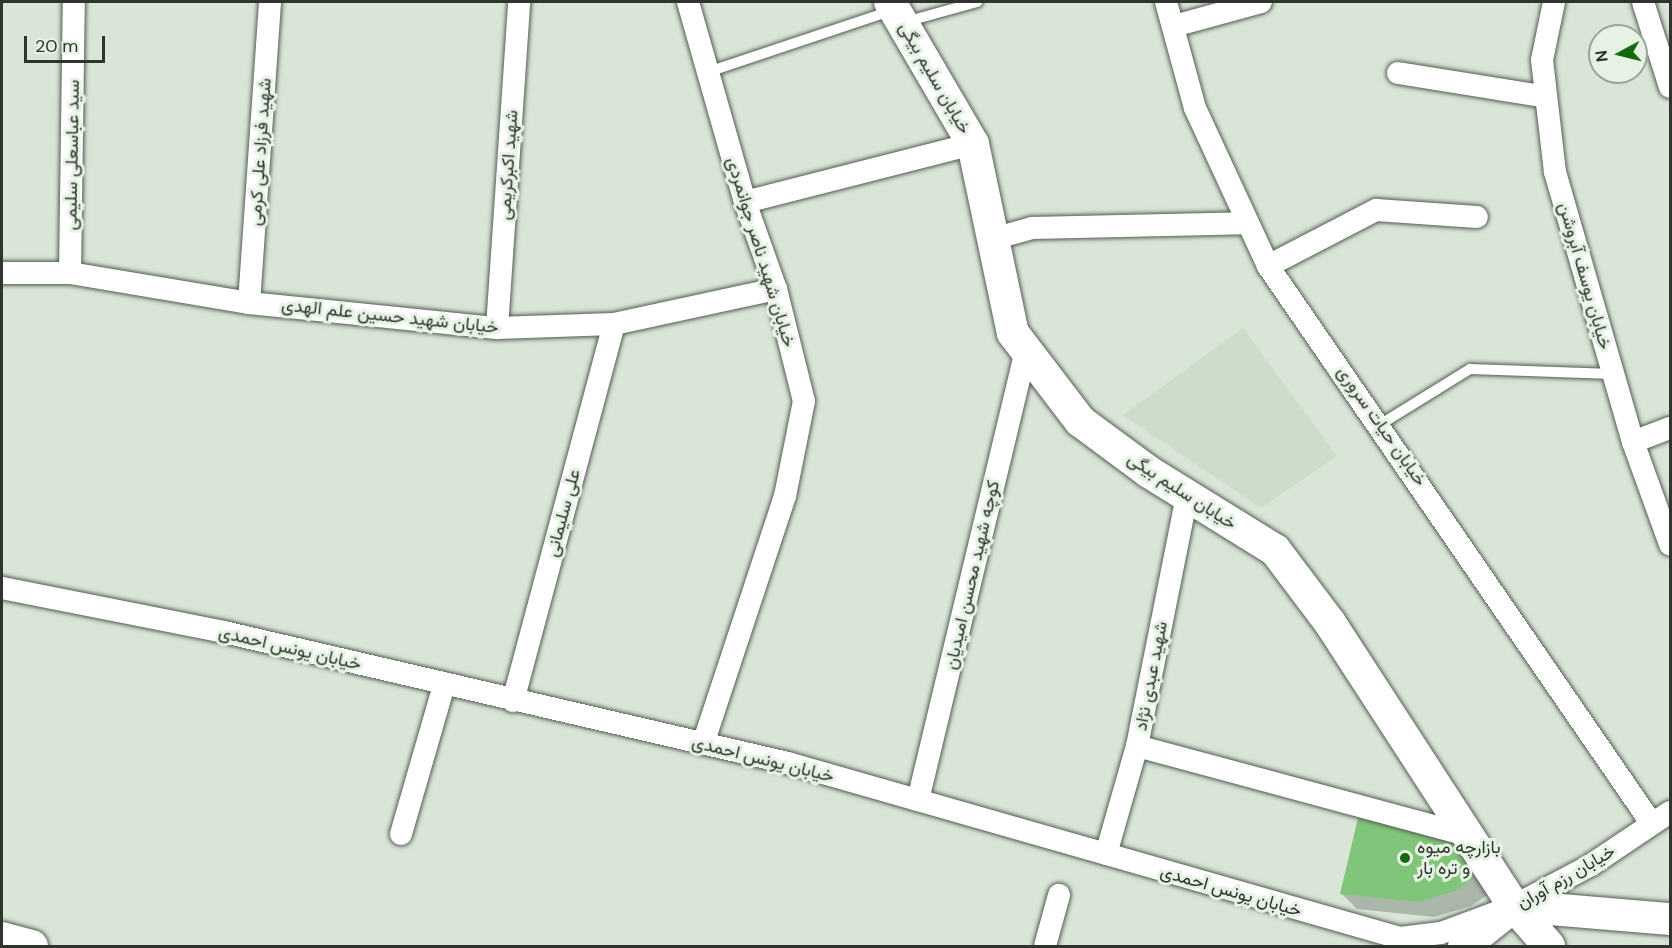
<!DOCTYPE html>
<meta charset="utf-8">
<style>
body{margin:0}
#map{position:relative;width:1672px;height:948px;overflow:hidden;background:#d8e5d7;font-family:"DM Sans",Vazirmatn,sans-serif}
div>[style]{position:absolute}
.built>*{inset:0;background:#ccdec9}
.shadow>*{inset:0;background:#0003}
.building>*{inset:0;background:#81c57a}
.roads{filter:drop-shadow(0 0 2px #535d51) drop-shadow(0 0 2px #535d51)}
.lane>*{height:10px;margin:-5px;padding:0 5px;transform-origin:5px;border-radius:5px;background:#fff}
.street>*{height:22px;margin:-11px;padding:0 11px;transform-origin:11px;border-radius:11px;background:#fff}
.secondary>*{height:32px;margin:-16px;padding:0 16px;transform-origin:16px;border-radius:16px;background:#fff}
.dots>*{width:16px;height:16px;translate:-50% -50%;box-sizing:border-box;border:3px solid #e5f2e4;border-radius:50%}
span{translate:-50% -50%;white-space:nowrap;text-align:center;line-height:1.15;-webkit-text-stroke:6px #e5f2e4;paint-order:stroke}
.street-label{font-size:18px;color:#2f342f}
.poi-label{font-size:18px;color:#2f342f}
.left{translate:0 -50%;text-align:left}
.frame{position:absolute;inset:0;border:3px solid #2f342f;pointer-events:none}
.north{position:absolute;left:1588px;top:24px;width:60px;height:60px;box-sizing:border-box;background:#e5f2e4;border:2px solid #9ca69c;border-radius:50%;rotate:263deg;font-size:16px;font-weight:700;line-height:24px;text-align:center;color:#2f342f}
.north::after{content:'';display:block;margin:auto;width:21px;height:27px;background:#14680d;clip-path:polygon(50% 0,100% 100%,50% 72%,0 100%)}
.scale{position:absolute;left:24px;top:36px;width:81px;height:27px;box-sizing:border-box;border:3px solid #2f342f;border-top:0;padding-left:8px;font-size:18px;line-height:21px;white-space:nowrap;color:#2f342f;-webkit-text-stroke:4px #e5f2e4;paint-order:stroke}
</style>
<div id="map">
<div class="built">
<i style="clip-path:polygon(1243px 328px,1337px 456px,1261px 508px,1123px 415px)"></i>
</div>
<div class="shadow">
<i style="clip-path:polygon(1448px 839px,1489px 894px,1471px 906px,1434px 917px,1357px 909px,1342px 894px)"></i>
</div>
<div class="building">
<i style="clip-path:polygon(1358px 818px,1449px 838px,1474px 878px,1455px 891px,1418px 902px,1340px 894px)"></i>
</div>
<div class="roads">
<div class="lane">
<i style="left:905px;top:22px;width:75px;rotate:-15.5deg"></i>
<i style="left:708px;top:72px;width:195px;rotate:-18.5deg"></i>
<i style="left:1381px;top:424px;width:105px;rotate:-31.7deg"></i>
<i style="left:1470px;top:369px;width:143px;rotate:2deg"></i>
</div>
<div class="street">
<i style="left:688px;top:2px;width:208px;rotate:74.1deg"></i>
<i style="left:745px;top:202px;width:92px;rotate:70.4deg"></i>
<i style="left:776px;top:289px;width:115px;rotate:76deg"></i>
<i style="left:804px;top:401px;width:97px;rotate:101.3deg"></i>
<i style="left:785px;top:496px;width:261px;rotate:108.3deg"></i>
<i style="left:1166px;top:2px;width:110px;rotate:74.7deg"></i>
<i style="left:1195px;top:108px;width:174px;rotate:65.2deg"></i>
<i style="left:1268px;top:266px;width:677px;rotate:55.47deg"></i>
<i style="left:1554px;top:2px;width:59px;rotate:101.7deg"></i>
<i style="left:1542px;top:60px;width:113px;rotate:83.4deg"></i>
<i style="left:1555px;top:172px;width:281px;rotate:73.9deg"></i>
<i style="left:1633px;top:442px;width:109px;rotate:70.1deg"></i>
<i style="left:1643px;top:2px;width:89px;rotate:72.4deg"></i>
<i style="left:1174px;top:26px;width:90px;rotate:-15.4deg"></i>
<i style="left:1398px;top:73px;width:146px;rotate:9.1deg"></i>
<i style="left:745px;top:202px;width:235px;rotate:-14.3deg"></i>
<i style="left:993px;top:239px;width:41px;rotate:-15.8deg"></i>
<i style="left:1032px;top:228px;width:213px;rotate:-1.3deg"></i>
<i style="left:1268px;top:266px;width:122px;rotate:-27.4deg"></i>
<i style="left:1376px;top:210px;width:101px;rotate:4deg"></i>
<i style="left:2px;top:273px;width:68px"></i>
<i style="left:70px;top:273px;width:181px;rotate:9.5deg"></i>
<i style="left:249px;top:303px;width:249px;rotate:5.8deg"></i>
<i style="left:497px;top:328px;width:117px;rotate:-2deg"></i>
<i style="left:614px;top:324px;width:166px;rotate:-12.2deg"></i>
<i style="left:70px;top:273px;width:271px;rotate:-89.2deg"></i>
<i style="left:249px;top:303px;width:302px;rotate:-86deg"></i>
<i style="left:497px;top:328px;width:327px;rotate:-86.1deg"></i>
<i style="left:1633px;top:442px;width:40px;rotate:-21deg"></i>
<i style="left:2px;top:588px;width:226px;rotate:11.2deg"></i>
<i style="left:224px;top:632px;width:579px;rotate:13.08deg"></i>
<i style="left:788px;top:763px;width:637px;rotate:15.96deg"></i>
<i style="left:1400px;top:938px;width:41px;rotate:-7deg"></i>
<i style="left:1441px;top:933px;width:78px;rotate:-20.3deg"></i>
<i style="left:1514px;top:906px;width:87px;rotate:-28deg"></i>
<i style="left:1591px;top:865px;width:95px;rotate:-33.9deg"></i>
<i style="left:513px;top:701px;width:390px;rotate:-75deg"></i>
<i style="left:1137px;top:746px;width:346px;rotate:15.1deg"></i>
<i style="left:918px;top:800px;width:463px;rotate:-76.5deg"></i>
<i style="left:401px;top:834px;width:155px;rotate:-73.9deg"></i>
<i style="left:1106px;top:854px;width:112px;rotate:-74deg"></i>
<i style="left:1137px;top:746px;width:255px;rotate:-78.7deg"></i>
<i style="left:1045px;top:946px;width:53px;rotate:-74.6deg"></i>
</div>
<div class="secondary">
<i style="left:890px;top:2px;width:164px;rotate:59.7deg"></i>
<i style="left:973px;top:144px;width:193px;rotate:78.1deg"></i>
<i style="left:1013px;top:333px;width:111px;rotate:52.7deg"></i>
<i style="left:1080px;top:421px;width:86px;rotate:36.5deg"></i>
<i style="left:1149px;top:472px;width:148px;rotate:31.8deg"></i>
<i style="left:1275px;top:550px;width:91px;rotate:53deg"></i>
<i style="left:1330px;top:623px;width:338px;rotate:57deg"></i>
<i style="left:1514px;top:906px;width:53px;rotate:48.8deg"></i>
<i style="left:1514px;top:906px;width:157px;rotate:4.8deg"></i>
<i style="left:2px;top:938px;width:31px;rotate:15deg"></i>
<i style="left:1464px;top:946px;width:64px;rotate:-38.7deg"></i>
</div>
</div>
<div class="dots">
<i style="left:1405px;top:858px;background:#14680d"></i>
</div>
<div class="street-label">
<span style="left:935px;top:78px;rotate:60deg">خیابان سلیم بیگی</span>
<span style="left:260px;top:152px;rotate:-86deg">شهید فرزاد علی کرمی</span>
<span style="left:72px;top:155px;rotate:-89deg">سید عباسعلی سلیمی</span>
<span style="left:508px;top:165px;rotate:-86deg">شهید اکبرکریمی</span>
<span style="left:761px;top:252px;rotate:73deg">خیابان شهید ناصر جوانمردی</span>
<span style="left:1585px;top:276px;rotate:74deg">خیابان یوسف آبروشن</span>
<span style="left:390px;top:316px;rotate:6deg">خیابان شهید حسین علم الهدی</span>
<span style="left:1382px;top:426px;rotate:55deg">خیابان حیات سروری</span>
<span style="left:1182px;top:491px;rotate:33deg">خیابان سلیم بیگی</span>
<span style="left:563px;top:513px;rotate:-75deg">علی سلیمانی</span>
<span style="left:972px;top:575px;rotate:-77deg">کوچه شهید محسن امیدیان</span>
<span style="left:290px;top:648px;rotate:13deg">خیابان یونس احمدی</span>
<span style="left:1151px;top:676px;rotate:-79deg">شهید عبدی نژاد</span>
<span style="left:763px;top:759px;rotate:14deg">خیابان یونس احمدی</span>
<span style="left:1566px;top:877px;rotate:-30deg">خیابان رزم آوران</span>
<span style="left:1231px;top:891px;rotate:16deg">خیابان یونس احمدی</span>
</div>
<div class="poi-label">
<span class="left" style="left:1417px;top:858px">بازارچه میوه<br>و تره بار</span>
</div>
<div class="frame"></div>
<div class="north">N</div>
<div class="scale">20 m</div>
</div>
